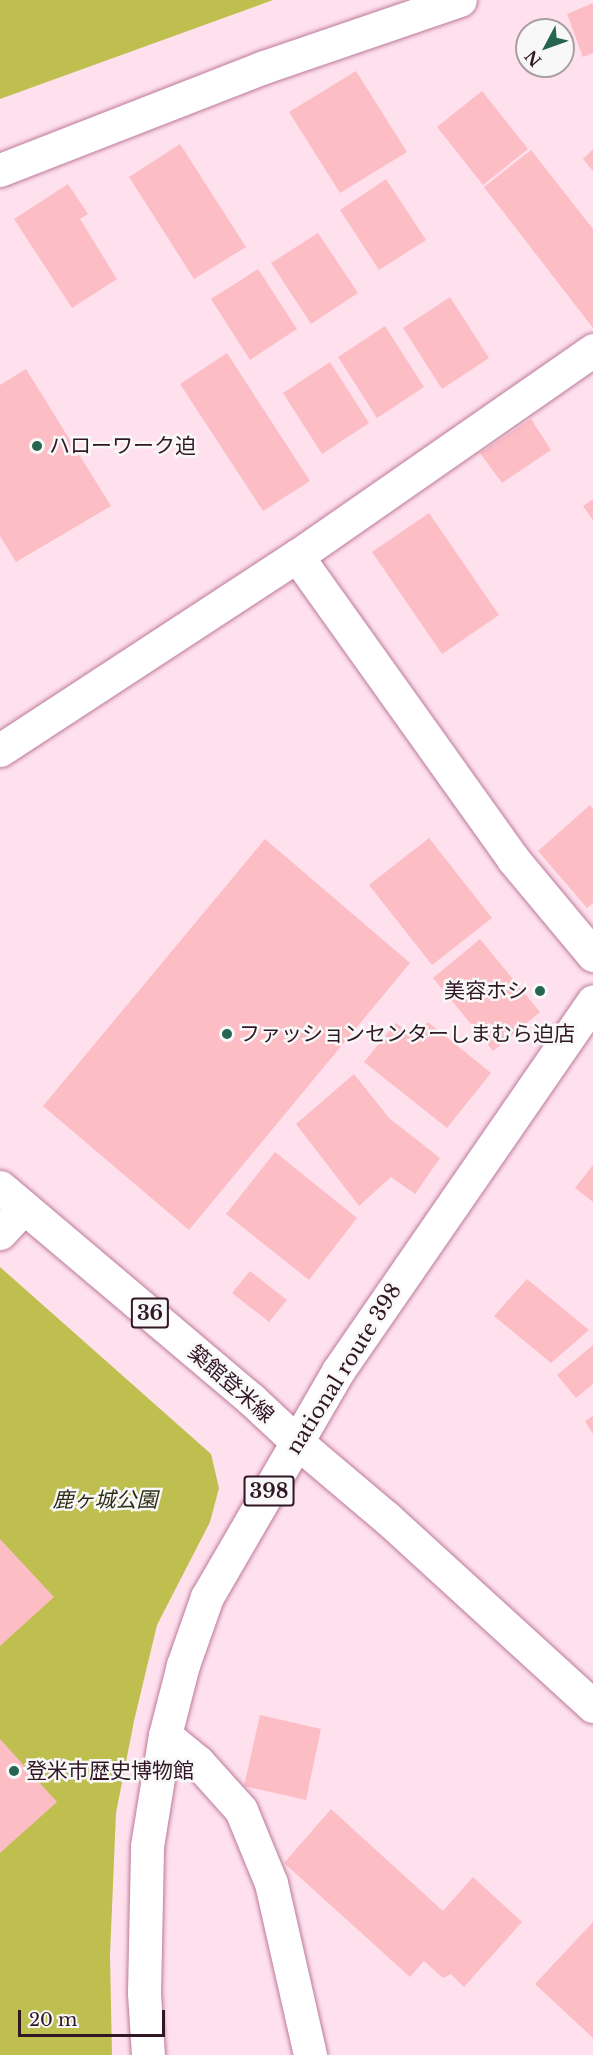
<!DOCTYPE html>
<meta charset="utf-8">
<style>
body{margin:0}
#map{position:relative;width:593px;height:2055px;overflow:hidden;background:#ffe1ee;font-family:"Libre Baskerville","Noto Sans JP",serif}
div>[style]{position:absolute}
.green>*{inset:0;background:#bfbf50}
.building>*{inset:0;background:#fcbdc5}
.roads{filter:drop-shadow(0 0 2px #bc7a9a) drop-shadow(0 0 2px #bc7a9a)}
.minor>*{height:33px;margin:-16.5px;padding:0 16.5px;transform-origin:16.5px;border-radius:16.5px;background:#fff}
.tertiary>*{height:33px;margin:-16.5px;padding:0 16.5px;transform-origin:16.5px;border-radius:16.5px;background:#fff}
.primary>*{height:33px;margin:-16.5px;padding:0 16.5px;transform-origin:16.5px;border-radius:16.5px;background:#fff}
.trunk>*{height:33px;margin:-16.5px;padding:0 16.5px;transform-origin:16.5px;border-radius:16.5px;background:#fff}
.dots>*{width:16px;height:16px;translate:-50% -50%;box-sizing:border-box;border:3px solid #f8f8f8;border-radius:50%}
span{translate:-50% -50%;white-space:nowrap;text-align:center;line-height:1.15;-webkit-text-stroke:5px #f8f8f8;paint-order:stroke}
.shield-label span{padding:2px 4px;background:#f8f8f8;border:2px solid;border-radius:4px;-webkit-text-stroke-width:0}
.shield-label{font-size:20px;color:#311724;font-weight:700}
.poi-label{font-size:21px;color:#311724}
.left{translate:0 -50%;text-align:left}
.right{translate:-100% -50%;text-align:right}
.street-label{font-size:21px;color:#311724}
.park-label{font-size:21px;color:#2e2e16;font-style:italic}
.north{position:absolute;left:515px;top:18px;width:60px;height:60px;box-sizing:border-box;background:#f8f8f8;border:2px solid #a89ea3;border-radius:50%;rotate:229deg;font-size:16px;font-weight:700;line-height:24px;text-align:center;color:#311724}
.north::after{content:'';display:block;margin:auto;width:21px;height:27px;background:#266551;clip-path:polygon(50% 0,100% 100%,50% 72%,0 100%)}
.scale{position:absolute;left:18px;top:2010px;width:147px;height:27px;box-sizing:border-box;border:3px solid #311724;border-top:0;padding-left:8px;font-size:18px;line-height:21px;white-space:nowrap;color:#311724;-webkit-text-stroke:4px #f8f8f8;paint-order:stroke}
</style>
<div id="map">
<div class="green">
<i style="clip-path:polygon(0 0,273px 0,0 99px)"></i>
<i style="clip-path:polygon(0 1267px,211px 1454px,219px 1488px,210px 1522px,157px 1625px,134px 1721px,116px 1813px,110px 1955px,112px 2055px,0 2055px)"></i>
</div>
<div class="building">
<i style="clip-path:polygon(593px 3px,593px 53px,583px 57px,567px 14px)"></i>
<i style="clip-path:polygon(356px 71px,407px 152px,340px 193px,289px 112px)"></i>
<i style="clip-path:polygon(482px 91px,528px 149px,483px 185px,437px 127px)"></i>
<i style="clip-path:polygon(180px 144px,246px 247px,194px 279px,129px 177px)"></i>
<i style="clip-path:polygon(593px 149px,593px 171px,583px 159px)"></i>
<i style="clip-path:polygon(531px 150px,593px 229px,593px 328px,484px 187px)"></i>
<i style="clip-path:polygon(386px 179px,426px 240px,379px 270px,340px 210px)"></i>
<i style="clip-path:polygon(68px 184px,88px 214px,80px 219px,117px 279px,72px 308px,14px 219px)"></i>
<i style="clip-path:polygon(318px 233px,358px 293px,311px 324px,271px 263px)"></i>
<i style="clip-path:polygon(258px 269px,297px 329px,250px 360px,211px 299px)"></i>
<i style="clip-path:polygon(450px 297px,489px 358px,442px 389px,403px 328px)"></i>
<i style="clip-path:polygon(385px 326px,424px 387px,377px 418px,338px 357px)"></i>
<i style="clip-path:polygon(227px 353px,310px 481px,263px 511px,180px 384px)"></i>
<i style="clip-path:polygon(330px 362px,369px 423px,322px 454px,283px 393px)"></i>
<i style="clip-path:polygon(26px 369px,111px 506px,16px 562px,0 536px,0 385px)"></i>
<i style="clip-path:polygon(531px 419px,551px 450px,502px 483px,480px 453px)"></i>
<i style="clip-path:polygon(593px 499px,593px 520px,583px 506px)"></i>
<i style="clip-path:polygon(429px 513px,499px 615px,442px 654px,372px 552px)"></i>
<i style="clip-path:polygon(590px 805px,593px 809px,593px 903px,587px 908px,538px 851px)"></i>
<i style="clip-path:polygon(429px 838px,492px 918px,432px 965px,369px 885px)"></i>
<i style="clip-path:polygon(265px 839px,410px 963px,189px 1230px,43px 1106px)"></i>
<i style="clip-path:polygon(480px 939px,540px 1012px,493px 1051px,433px 978px)"></i>
<i style="clip-path:polygon(428px 1022px,491px 1073px,447px 1128px,364px 1062px,396px 1023px,414px 1038px)"></i>
<i style="clip-path:polygon(354px 1074px,389px 1118px,440px 1158px,415px 1194px,391px 1177px,359px 1206px,296px 1124px)"></i>
<i style="clip-path:polygon(275px 1152px,357px 1218px,309px 1280px,226px 1214px)"></i>
<i style="clip-path:polygon(593px 1165px,593px 1202px,575px 1188px)"></i>
<i style="clip-path:polygon(250px 1271px,287px 1300px,269px 1322px,232px 1293px)"></i>
<i style="clip-path:polygon(527px 1279px,589px 1330px,551px 1363px,494px 1316px)"></i>
<i style="clip-path:polygon(593px 1345px,593px 1384px,576px 1398px,557px 1375px)"></i>
<i style="clip-path:polygon(593px 1416px,593px 1434px,585px 1421px)"></i>
<i style="clip-path:polygon(0 1539px,54px 1597px,0 1646px)"></i>
<i style="clip-path:polygon(260px 1715px,321px 1729px,306px 1800px,244px 1786px)"></i>
<i style="clip-path:polygon(0 1739px,57px 1802px,0 1853px)"></i>
<i style="clip-path:polygon(331px 1809px,443px 1911px,473px 1877px,522px 1922px,464px 1987px,451px 1974px,443px 1978px,424px 1961px,410px 1977px,284px 1863px)"></i>
<i style="clip-path:polygon(593px 1922px,593px 2038px,535px 1984px)"></i>
</div>
<div class="roads">
<div class="minor">
<i style="left:0;top:170px;width:283px;rotate:-21.3deg"></i>
<i style="left:264px;top:67px;width:207px;rotate:-18.9deg"></i>
<i style="left:297px;top:556px;width:372px;rotate:54.5deg"></i>
<i style="left:513px;top:859px;width:125px;rotate:50.2deg"></i>
<i style="left:0;top:750px;width:355px;rotate:-33.2deg"></i>
<i style="left:297px;top:556px;width:361px;rotate:-34.8deg"></i>
<i style="left:0;top:1233px;width:35px;rotate:-47deg"></i>
<i style="left:165px;top:1735px;width:43px;rotate:39.3deg"></i>
<i style="left:198px;top:1762px;width:64px;rotate:48.1deg"></i>
<i style="left:241px;top:1810px;width:79px;rotate:67.7deg"></i>
<i style="left:271px;top:1883px;width:176px;rotate:77.2deg"></i>
</div>
<div class="tertiary">
<i style="left:297px;top:1442px;width:118px;rotate:40.2deg"></i>
<i style="left:387px;top:1518px;width:279px;rotate:42.4deg"></i>
</div>
<div class="primary">
<i style="left:0;top:1187px;width:329px;rotate:40.2deg"></i>
<i style="left:251px;top:1399px;width:63px;rotate:43.1deg"></i>
</div>
<div class="trunk">
<i style="left:148px;top:2055px;width:62px;rotate:-93.7deg"></i>
<i style="left:144px;top:1993px;width:147px;rotate:-88.8deg"></i>
<i style="left:147px;top:1846px;width:112px;rotate:-80.8deg"></i>
<i style="left:165px;top:1735px;width:72px;rotate:-75.6deg"></i>
<i style="left:183px;top:1665px;width:72px;rotate:-70.6deg"></i>
<i style="left:207px;top:1597px;width:261px;rotate:-59.9deg"></i>
<i style="left:338px;top:1371px;width:449px;rotate:-55.4deg"></i>
</div>
</div>
<div class="dots">
<i style="left:37px;top:446px;background:#266551"></i>
<i style="left:540px;top:991px;background:#266551"></i>
<i style="left:227px;top:1034px;background:#266551"></i>
<i style="left:14px;top:1771px;background:#266551"></i>
</div>
<div class="shield-label">
<span style="left:150px;top:1313px">36</span>
<span style="left:269px;top:1491px">398</span>
</div>
<div class="poi-label">
<span class="left" style="left:49px;top:446px">ハローワーク迫</span>
<span class="right" style="left:528px;top:991px">美容ホシ</span>
<span class="left" style="left:239px;top:1034px">ファッションセンターしまむら迫店</span>
<span class="left" style="left:26px;top:1771px">登米市歴史博物館</span>
</div>
<div class="street-label">
<span style="left:344px;top:1369px;rotate:-58deg">national route 398</span>
<span style="left:231px;top:1384px;rotate:41deg">築館登米線</span>
</div>
<div class="park-label">
<span style="left:105px;top:1500px">鹿ヶ城公園</span>
</div>
<div class="north">N</div>
<div class="scale">20 m</div>
</div>
